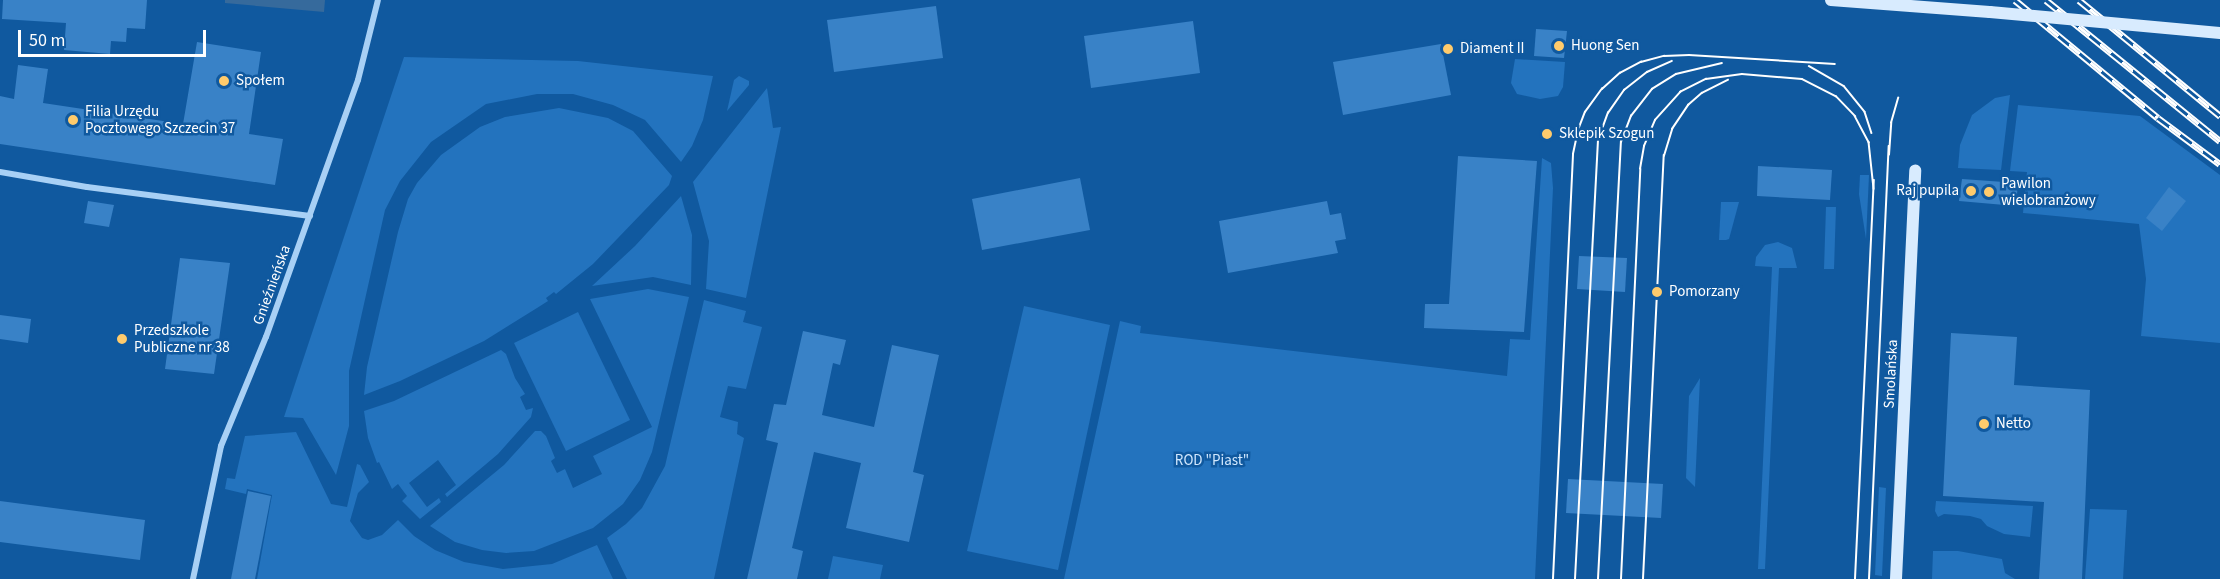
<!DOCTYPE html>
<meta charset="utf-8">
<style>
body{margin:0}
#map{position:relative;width:2220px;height:579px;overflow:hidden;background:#10599f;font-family:"Source Sans 3",sans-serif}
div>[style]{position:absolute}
.green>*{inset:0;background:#2373be}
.water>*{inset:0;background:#366a9c}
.building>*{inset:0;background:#3982c7}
.street>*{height:6px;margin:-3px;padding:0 3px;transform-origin:3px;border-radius:3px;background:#a8d0f5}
.secondary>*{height:12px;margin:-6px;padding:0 6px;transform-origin:6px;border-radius:6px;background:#d8ebfe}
.tram>*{height:1.5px;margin:-0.75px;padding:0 0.75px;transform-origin:0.75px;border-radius:0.75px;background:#fff}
.rail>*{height:7px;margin-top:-3.5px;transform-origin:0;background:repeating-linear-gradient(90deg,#10599f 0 14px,#fff 0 28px);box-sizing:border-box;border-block:2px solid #fff}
.secondary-bridge>*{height:12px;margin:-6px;padding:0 6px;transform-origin:6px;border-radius:6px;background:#d8ebfe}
.dots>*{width:16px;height:16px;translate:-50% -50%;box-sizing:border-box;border:3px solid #10599f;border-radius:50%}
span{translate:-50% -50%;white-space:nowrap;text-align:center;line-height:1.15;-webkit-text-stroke:5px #10599f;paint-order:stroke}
.poi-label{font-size:15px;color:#fff}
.left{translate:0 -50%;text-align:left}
.right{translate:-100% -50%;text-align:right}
.street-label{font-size:15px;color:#fff}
.park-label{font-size:15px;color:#d1e8fe}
.scale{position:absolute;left:18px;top:30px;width:188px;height:27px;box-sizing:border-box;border:3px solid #fff;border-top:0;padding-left:8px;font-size:18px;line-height:21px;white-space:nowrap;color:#fff;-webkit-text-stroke:4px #10599f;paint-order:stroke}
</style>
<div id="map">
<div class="green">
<i style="clip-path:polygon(404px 57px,578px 61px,713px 76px,703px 120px,692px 146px,681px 162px,645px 120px,613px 105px,573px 94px,537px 94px,486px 104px,431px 142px,400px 181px,385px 210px,349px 371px,349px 426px,336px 475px,303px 418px,284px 417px)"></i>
<i style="clip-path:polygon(1515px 59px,1565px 62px,1563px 87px,1558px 96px,1540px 99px,1517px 94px,1511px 83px)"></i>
<i style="clip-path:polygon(739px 76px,749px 81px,749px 85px,727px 111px,734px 80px)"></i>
<i style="clip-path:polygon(767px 88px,773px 128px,781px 127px,746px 298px,706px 289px,709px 241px,693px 182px)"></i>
<i style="clip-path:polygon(2010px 95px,2001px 170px,1958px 168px,1960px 145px,1972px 115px,1995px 98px)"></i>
<i style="clip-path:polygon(2018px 105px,2140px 116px,2220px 175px,2220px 343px,2141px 336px,2146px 279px,2139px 224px,2023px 213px,2027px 172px,2010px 171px)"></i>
<i style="clip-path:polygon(559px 108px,608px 118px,633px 131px,672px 176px,669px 185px,593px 264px,556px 294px,554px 292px,546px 298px,548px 301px,537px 308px,484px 341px,400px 381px,364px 395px,367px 367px,398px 232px,408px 199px,417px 183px,441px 155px,480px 127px,505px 117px)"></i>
<i style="clip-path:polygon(1542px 158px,1551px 163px,1553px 188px,1535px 579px,1064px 579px,1120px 321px,1141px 326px,1140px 333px,1507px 376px,1510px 339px,1530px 340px)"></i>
<i style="clip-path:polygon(1860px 175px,1869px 175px,1866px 239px,1859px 194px)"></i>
<i style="clip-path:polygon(681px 196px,692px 235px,691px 285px,653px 277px,592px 286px,635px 246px)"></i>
<i style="clip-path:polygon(1721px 202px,1739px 202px,1729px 239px,1726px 240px,1719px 240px)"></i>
<i style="clip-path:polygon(1826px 207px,1836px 207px,1834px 269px,1824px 269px)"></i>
<i style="clip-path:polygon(1778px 242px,1792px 248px,1797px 268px,1779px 268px,1765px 569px,1758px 569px,1772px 267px,1755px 266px,1756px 257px,1765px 245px)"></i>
<i style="clip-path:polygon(648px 289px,689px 297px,652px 452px,640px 480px,623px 504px,593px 528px,534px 551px,506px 553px,482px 550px,455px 542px,430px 526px,504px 465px,535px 431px,541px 431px,546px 436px,555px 458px,551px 461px,557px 473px,565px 469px,573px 488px,602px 474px,593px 456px,652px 427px,590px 299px)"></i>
<i style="clip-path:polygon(704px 300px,746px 311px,743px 322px,762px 327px,746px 389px,728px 386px,720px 417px,738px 422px,737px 434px,744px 438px,714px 579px,627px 579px,607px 538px,626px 524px,642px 508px,665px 466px)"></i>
<i style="clip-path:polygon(1024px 306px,1110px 325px,1058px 570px,967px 551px)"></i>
<i style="clip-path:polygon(578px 312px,630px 420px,566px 451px,514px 343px)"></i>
<i style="clip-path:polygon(501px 350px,506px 354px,515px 378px,525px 394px,520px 397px,526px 410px,533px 408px,531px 417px,498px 454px,447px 497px,445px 494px,456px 485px,438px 460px,409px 483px,427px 507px,439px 498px,441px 502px,420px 519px,402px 501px,407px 496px,398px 484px,392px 489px,379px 462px,377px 463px,368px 438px,364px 411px,394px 401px)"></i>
<i style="clip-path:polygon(1700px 378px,1695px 487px,1686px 478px,1689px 396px)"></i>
<i style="clip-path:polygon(296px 432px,331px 504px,347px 507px,357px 464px,360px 465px,369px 482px,358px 493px,350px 521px,362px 538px,368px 540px,382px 535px,398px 520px,414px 536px,435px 550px,464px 562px,503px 569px,552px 564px,597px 545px,613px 579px,257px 579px,272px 495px,247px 489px,246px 494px,225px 489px,227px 478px,235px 479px,245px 436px)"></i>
<i style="clip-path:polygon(1879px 487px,1886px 488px,1882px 576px,1875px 575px)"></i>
<i style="clip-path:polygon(1936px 501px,2033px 506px,2030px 537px,2004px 534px,1987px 526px,1981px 519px,1970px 516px,1944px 514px,1938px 517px,1935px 511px)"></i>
<i style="clip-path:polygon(2090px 509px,2127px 510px,2123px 579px,2085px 579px)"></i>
<i style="clip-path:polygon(1933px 551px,1958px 551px,2002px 559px,2005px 573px,2015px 579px,1932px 579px)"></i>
<i style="clip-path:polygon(833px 556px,883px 565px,880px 579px,828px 579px)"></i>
</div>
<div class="water">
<i style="clip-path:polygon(225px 0,325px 0,324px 12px,225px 3px)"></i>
</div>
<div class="building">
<i style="clip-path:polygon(3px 0,147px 0,145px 29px,127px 28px,126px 42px,111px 41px,110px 54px,64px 50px,66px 23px,2px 19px)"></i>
<i style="clip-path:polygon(936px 6px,943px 58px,834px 72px,827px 20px)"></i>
<i style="clip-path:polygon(1193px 21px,1200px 73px,1091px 88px,1084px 36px)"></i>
<i style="clip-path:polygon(1536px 29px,1567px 31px,1564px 58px,1534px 56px)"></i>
<i style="clip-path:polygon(197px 42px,261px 52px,249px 134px,283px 139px,275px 185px,0 144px,0 96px,14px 99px,18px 65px,48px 69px,43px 103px,183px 124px)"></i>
<i style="clip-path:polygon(1441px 44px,1451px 95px,1343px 115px,1333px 62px)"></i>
<i style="clip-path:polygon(1458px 156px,1537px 161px,1524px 332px,1424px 328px,1425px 304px,1449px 304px)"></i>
<i style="clip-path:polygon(1758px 166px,1832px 170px,1830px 200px,1757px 196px)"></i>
<i style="clip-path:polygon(1080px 178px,1090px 230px,982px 250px,972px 199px)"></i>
<i style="clip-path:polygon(1962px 179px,2018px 183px,2016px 206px,1959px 201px)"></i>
<i style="clip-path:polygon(2169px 187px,2186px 201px,2162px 231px,2146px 218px)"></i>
<i style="clip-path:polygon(88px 201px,114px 205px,109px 227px,84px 223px)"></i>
<i style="clip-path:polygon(1327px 201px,1330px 215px,1341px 213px,1346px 239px,1335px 241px,1338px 253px,1228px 273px,1219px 221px)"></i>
<i style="clip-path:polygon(1579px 256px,1627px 258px,1625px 292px,1577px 289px)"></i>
<i style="clip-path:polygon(180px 258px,230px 263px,214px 374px,165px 369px)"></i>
<i style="clip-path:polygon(0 315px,31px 319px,28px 343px,0 339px)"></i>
<i style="clip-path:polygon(803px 331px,846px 340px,840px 365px,833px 363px,822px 415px,874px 427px,892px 345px,939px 355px,913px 472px,924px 475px,909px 542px,846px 528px,861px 463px,814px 452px,792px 548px,803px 551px,797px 579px,747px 579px,778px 443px,766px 440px,774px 404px,786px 405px)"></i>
<i style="clip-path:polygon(1951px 333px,2017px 337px,2014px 385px,2090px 390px,2082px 579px,2039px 579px,2044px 502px,1943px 496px)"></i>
<i style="clip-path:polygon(1568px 479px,1663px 484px,1661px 518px,1566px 513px)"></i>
<i style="clip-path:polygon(248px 491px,271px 496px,255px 579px,231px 579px)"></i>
<i style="clip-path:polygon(0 501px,145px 520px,140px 560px,0 542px)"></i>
</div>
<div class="street">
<i style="left:0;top:172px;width:88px;rotate:9.8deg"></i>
<i style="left:87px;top:187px;width:225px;rotate:7.4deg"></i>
<i style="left:193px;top:579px;width:136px;rotate:-78.1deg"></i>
<i style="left:221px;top:446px;width:118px;rotate:-67.6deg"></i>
<i style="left:266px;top:337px;width:273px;rotate:-70.3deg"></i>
<i style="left:358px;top:80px;width:82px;rotate:-76deg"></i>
</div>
<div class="secondary">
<i style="left:1831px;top:0;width:159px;rotate:4.3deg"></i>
<i style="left:1896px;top:579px;width:409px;rotate:-87.3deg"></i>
</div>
<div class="tram">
<i style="left:1809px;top:66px;width:40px;rotate:29.7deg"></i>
<i style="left:1844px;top:86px;width:33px;rotate:51deg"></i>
<i style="left:1865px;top:112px;width:22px;rotate:72deg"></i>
<i style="left:1889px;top:155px;width:32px;rotate:-86deg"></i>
<i style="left:1891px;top:123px;width:26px;rotate:-74deg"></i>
<i style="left:1553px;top:579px;width:425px;rotate:-87.3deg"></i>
<i style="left:1573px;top:154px;width:25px;rotate:-78deg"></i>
<i style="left:1578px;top:130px;width:19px;rotate:-69deg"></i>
<i style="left:1585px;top:112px;width:29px;rotate:-54deg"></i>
<i style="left:1602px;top:89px;width:24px;rotate:-42deg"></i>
<i style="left:1620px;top:73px;width:24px;rotate:-28deg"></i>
<i style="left:1641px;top:62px;width:24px;rotate:-15deg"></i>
<i style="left:1664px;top:56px;width:25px;rotate:-2deg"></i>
<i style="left:1689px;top:55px;width:146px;rotate:3.5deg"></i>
<i style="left:1575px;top:579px;width:440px;rotate:-87deg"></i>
<i style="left:1598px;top:140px;width:29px;rotate:-70deg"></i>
<i style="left:1608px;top:113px;width:28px;rotate:-55deg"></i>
<i style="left:1624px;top:90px;width:29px;rotate:-38deg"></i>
<i style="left:1647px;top:72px;width:27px;rotate:-24deg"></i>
<i style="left:1598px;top:579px;width:438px;rotate:-87deg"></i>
<i style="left:1621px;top:142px;width:28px;rotate:-69deg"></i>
<i style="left:1631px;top:116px;width:34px;rotate:-52deg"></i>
<i style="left:1652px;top:89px;width:28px;rotate:-32deg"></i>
<i style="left:1676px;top:74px;width:47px;rotate:-13.4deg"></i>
<i style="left:1621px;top:579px;width:410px;rotate:-87.3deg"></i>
<i style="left:1640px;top:169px;width:23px;rotate:-80deg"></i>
<i style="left:1644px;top:146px;width:28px;rotate:-67deg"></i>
<i style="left:1655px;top:120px;width:38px;rotate:-48deg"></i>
<i style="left:1680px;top:92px;width:29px;rotate:-27deg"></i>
<i style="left:1706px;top:79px;width:36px;rotate:-8deg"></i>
<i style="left:1742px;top:74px;width:60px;rotate:4.8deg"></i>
<i style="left:1802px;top:79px;width:38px;rotate:27deg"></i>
<i style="left:1836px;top:96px;width:28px;rotate:46deg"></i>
<i style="left:1855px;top:116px;width:30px;rotate:62deg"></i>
<i style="left:1869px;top:142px;width:47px;rotate:83.9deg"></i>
<i style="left:1643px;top:579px;width:424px;rotate:-87.2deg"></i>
<i style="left:1664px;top:156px;width:28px;rotate:-73deg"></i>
<i style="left:1672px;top:129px;width:29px;rotate:-56deg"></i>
<i style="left:1688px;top:105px;width:18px;rotate:-41deg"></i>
<i style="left:1702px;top:93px;width:29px;rotate:-27deg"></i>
<i style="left:1855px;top:579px;width:399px;rotate:-87.3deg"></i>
<i style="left:1869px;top:579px;width:433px;rotate:-87.4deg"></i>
</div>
<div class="rail">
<i style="left:2015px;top:0;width:185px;rotate:39.5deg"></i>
<i style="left:2158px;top:118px;width:77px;rotate:36.6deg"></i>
<i style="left:2046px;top:0;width:224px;rotate:39deg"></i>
<i style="left:2079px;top:0;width:183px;rotate:39.4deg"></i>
</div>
<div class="secondary-bridge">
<i style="left:1990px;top:12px;width:231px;rotate:5.2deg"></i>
</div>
<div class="dots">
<i style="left:1559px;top:46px;background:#ffcb6c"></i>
<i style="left:1448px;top:49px;background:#ffcb6c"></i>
<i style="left:224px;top:81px;background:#ffcb6c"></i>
<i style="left:73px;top:120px;background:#ffcb6c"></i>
<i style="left:1547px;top:134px;background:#ffcb6c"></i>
<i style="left:1971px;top:191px;background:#ffcb6c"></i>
<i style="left:1989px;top:192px;background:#ffcb6c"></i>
<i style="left:1657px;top:292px;background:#ffcb6c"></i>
<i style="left:122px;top:339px;background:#ffcb6c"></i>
<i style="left:1984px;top:424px;background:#ffcb6c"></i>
</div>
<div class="poi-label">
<span class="left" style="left:1571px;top:46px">Huong Sen</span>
<span class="left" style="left:1460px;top:49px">Diament II</span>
<span class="left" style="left:236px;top:81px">Społem</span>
<span class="left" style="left:85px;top:120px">Filia Urzędu<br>Pocztowego Szczecin 37</span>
<span class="left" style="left:1559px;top:134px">Sklepik Szogun</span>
<span class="left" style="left:2001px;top:192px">Pawilon<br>wielobranżowy</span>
<span class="right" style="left:1959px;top:191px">Raj pupila</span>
<span class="left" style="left:1669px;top:292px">Pomorzany</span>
<span class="left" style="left:134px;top:339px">Przedszkole<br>Publiczne nr 38</span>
<span class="left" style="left:1996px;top:424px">Netto</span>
</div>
<div class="street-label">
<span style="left:272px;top:285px;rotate:-70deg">Gnieźnieńska</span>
<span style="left:1891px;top:374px;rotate:-87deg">Smolańska</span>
</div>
<div class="park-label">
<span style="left:1212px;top:461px">ROD "Piast"</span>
</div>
<div class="scale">50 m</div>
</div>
